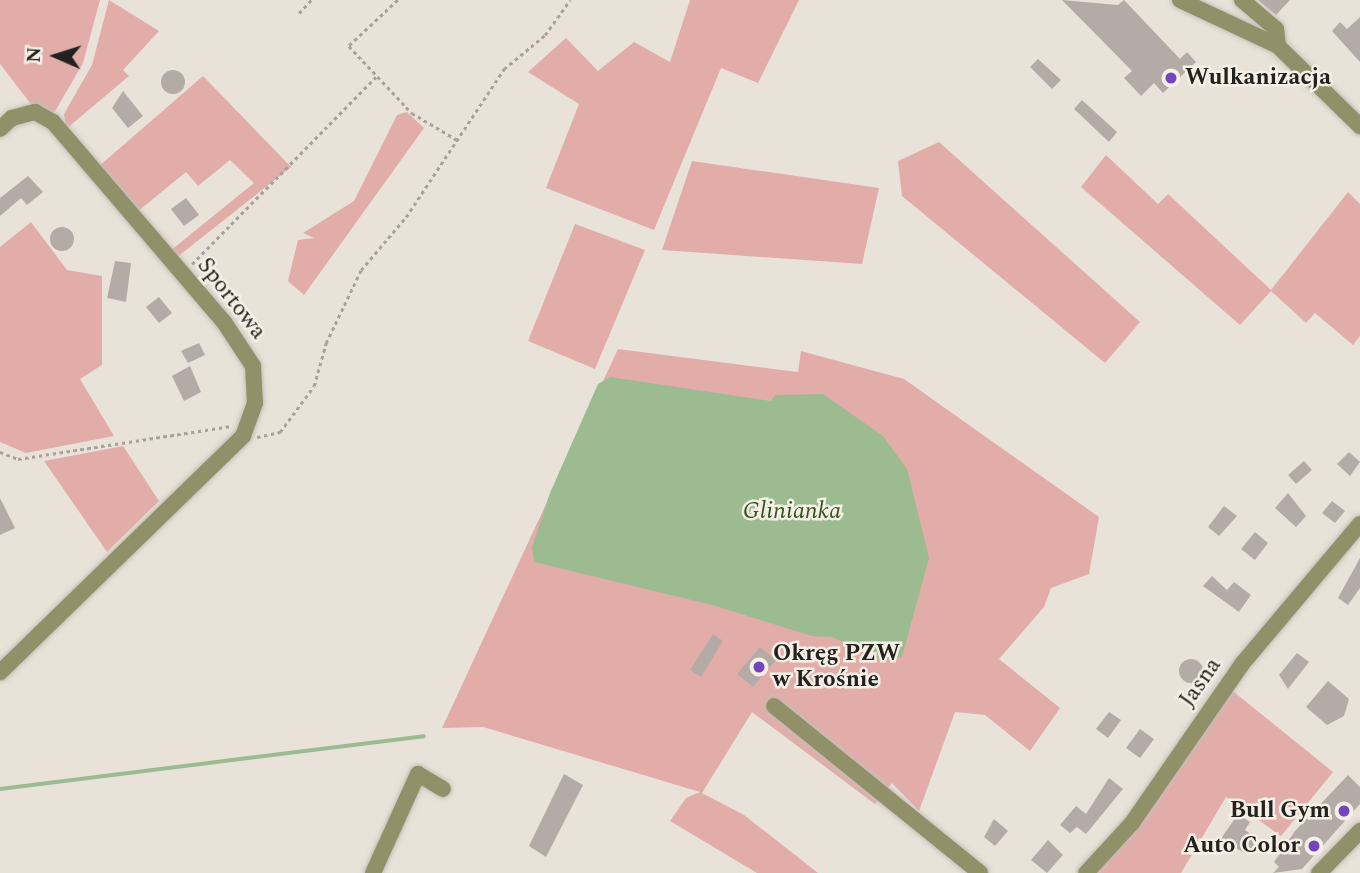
<!DOCTYPE html>
<meta charset="utf-8">
<style>
body{margin:0}
#map{position:relative;width:1360px;height:873px;overflow:hidden;background:#e8e2d9;font-family:Spectral,serif}
div>[style]{position:absolute}
.green>*{inset:0;background:#e2ada9}
.water>*{inset:0;background:#9dbb91}
.stream>*{height:3.5px;margin:-1.75px;padding:0 1.75px;transform-origin:1.75px;border-radius:1.75px;background:#9dbb91}
.building>*{inset:0;background:#b5aba6}
.round{border-radius:50%}
.path>*{height:2.5px;margin-top:-1.25px;transform-origin:0;background:repeating-linear-gradient(90deg,#a7a29b 0 3.5px,transparent 0 7px)}
.roads{filter:drop-shadow(0 0 2px #c5bfb7) drop-shadow(0 0 2px #c5bfb7)}
.minor>*{height:16px;margin:-8px;padding:0 8px;transform-origin:8px;border-radius:8px;background:#919169}
.dots>*{width:19px;height:19px;translate:-50% -50%;box-sizing:border-box;border:4px solid #f5efe6;border-radius:50%}
span{translate:-50% -50%;white-space:nowrap;text-align:center;line-height:1.15;-webkit-text-stroke:5px #f5efe6;paint-order:stroke}
.poi-label{font-size:23px;color:#24221e;font-weight:700}
.left{translate:0 -50%;text-align:left}
.right{translate:-100% -50%;text-align:right}
.street-label{font-size:23px;color:#24221e}
.water-label{font-size:24px;color:#32581f;font-style:italic}
.north{position:absolute;left:21px;top:21px;width:70px;height:70px;-webkit-text-stroke:5px #f5efe6;paint-order:stroke;rotate:273deg;font-size:19px;font-weight:700;line-height:28px;text-align:center;color:#24221e}
.north::after{content:'';display:block;margin:auto;width:24px;height:32px;background:#24221e;clip-path:polygon(50% 0,100% 100%,50% 72%,0 100%)}
</style>
<div id="map">
<div class="green">
<i style="clip-path:polygon(0 0,100px 0,83px 63px,54px 113px,34px 108px,0 64px)"></i>
<i style="clip-path:polygon(109px 0,159px 31px,123px 70px,129px 76px,66px 129px,64px 114px,92px 65px)"></i>
<i style="clip-path:polygon(690px 0,799px 0,758px 83px,721px 68px,654px 230px,546px 188px,579px 104px,528px 72px,566px 38px,598px 71px,634px 42px,670px 62px)"></i>
<i style="clip-path:polygon(203px 76px,291px 167px,176px 258px,170px 251px,254px 183px,230px 160px,198px 186px,186px 172px,137px 212px,98px 167px)"></i>
<i style="clip-path:polygon(407px 112px,424px 128px,304px 295px,288px 281px,298px 240px,314px 238px,303px 233px,354px 201px,397px 115px)"></i>
<i style="clip-path:polygon(939px 142px,1140px 322px,1105px 363px,902px 196px,898px 161px)"></i>
<i style="clip-path:polygon(1106px 155px,1158px 204px,1168px 194px,1271px 290px,1348px 192px,1360px 204px,1360px 336px,1353px 345px,1315px 313px,1306px 323px,1271px 291px,1240px 325px,1081px 187px)"></i>
<i style="clip-path:polygon(692px 161px,879px 188px,862px 264px,662px 250px)"></i>
<i style="clip-path:polygon(31px 222px,67px 270px,102px 276px,102px 365px,80px 379px,114px 436px,26px 453px,0 442px,0 247px)"></i>
<i style="clip-path:polygon(575px 224px,645px 250px,595px 369px,528px 341px)"></i>
<i style="clip-path:polygon(618px 349px,798px 372px,801px 351px,904px 379px,1099px 517px,1089px 574px,1051px 588px,1044px 607px,999px 659px,1060px 708px,1030px 751px,985px 715px,955px 712px,919px 811px,892px 783px,875px 804px,752px 712px,702px 793px,744px 815px,818px 873px,757px 873px,670px 821px,686px 798px,700px 792px,483px 727px,442px 728px)"></i>
<i style="clip-path:polygon(123px 446px,159px 501px,107px 552px,44px 461px)"></i>
<i style="clip-path:polygon(1229px 688px,1333px 772px,1281px 836px,1226px 797px,1181px 873px,1096px 873px)"></i>
</div>
<div class="water">
<i style="clip-path:polygon(610px 377px,771px 401px,775px 395px,823px 394px,883px 436px,907px 469px,929px 558px,902px 657px,881px 660px,832px 637px,812px 636px,712px 605px,534px 562px,532px 547px,550px 493px,598px 384px)"></i>
</div>
<div class="stream">
<i style="left:0;top:789px;width:427px;rotate:-7.1deg"></i>
</div>
<div class="building">
<i style="clip-path:polygon(1062px 0,1118px 5px,1124px 0,1180px 59px,1187px 52px,1196px 62px,1163px 93px,1154px 83px,1141px 96px,1124px 78px,1132px 71px)"></i>
<i style="clip-path:polygon(1258px 0,1290px 0,1276px 15px)"></i>
<i style="clip-path:polygon(1360px 17px,1360px 62px,1332px 31px,1340px 22px,1347px 29px)"></i>
<i style="clip-path:polygon(1038px 59px,1061px 80px,1052px 89px,1030px 67px)"></i>
<i class="round" style="left:161px;top:70px;width:24px;height:24px"></i>
<i style="clip-path:polygon(123px 91px,143px 116px,128px 128px,112px 108px)"></i>
<i style="clip-path:polygon(1082px 100px,1117px 132px,1109px 142px,1074px 109px)"></i>
<i style="clip-path:polygon(28px 176px,43px 192px,27px 205px,21px 198px,0 216px,0 198px)"></i>
<i style="clip-path:polygon(186px 198px,199px 215px,184px 226px,171px 209px)"></i>
<i class="round" style="left:50px;top:227px;width:24px;height:24px"></i>
<i style="clip-path:polygon(115px 261px,131px 263px,126px 302px,107px 298px)"></i>
<i style="clip-path:polygon(159px 297px,172px 313px,159px 323px,146px 307px)"></i>
<i style="clip-path:polygon(199px 343px,205px 355px,188px 363px,181px 351px)"></i>
<i style="clip-path:polygon(190px 366px,201px 392px,184px 401px,172px 376px)"></i>
<i style="clip-path:polygon(1349px 452px,1360px 462px,1350px 476px,1337px 464px)"></i>
<i style="clip-path:polygon(1304px 461px,1312px 470px,1296px 484px,1288px 475px)"></i>
<i style="clip-path:polygon(1288px 493px,1306px 516px,1296px 527px,1275px 508px)"></i>
<i style="clip-path:polygon(0 498px,15px 528px,0 535px)"></i>
<i style="clip-path:polygon(1332px 501px,1345px 511px,1335px 523px,1322px 513px)"></i>
<i style="clip-path:polygon(1224px 506px,1237px 516px,1219px 536px,1208px 527px)"></i>
<i style="clip-path:polygon(1255px 532px,1268px 543px,1255px 560px,1241px 549px)"></i>
<i style="clip-path:polygon(1360px 558px,1360px 588px,1348px 605px,1338px 598px)"></i>
<i style="clip-path:polygon(1212px 576px,1227px 590px,1234px 582px,1251px 595px,1239px 612px,1203px 586px)"></i>
<i style="clip-path:polygon(713px 634px,723px 641px,701px 677px,690px 670px)"></i>
<i style="clip-path:polygon(760px 647px,776px 660px,753px 687px,737px 674px)"></i>
<i style="clip-path:polygon(1297px 653px,1309px 662px,1288px 689px,1279px 675px)"></i>
<i class="round" style="left:1179px;top:659px;width:24px;height:24px"></i>
<i style="clip-path:polygon(1328px 681px,1349px 699px,1344px 716px,1327px 725px,1306px 707px)"></i>
<i style="clip-path:polygon(1109px 712px,1121px 720px,1108px 738px,1096px 729px)"></i>
<i style="clip-path:polygon(1140px 729px,1154px 739px,1140px 758px,1126px 748px)"></i>
<i style="clip-path:polygon(564px 774px,583px 785px,546px 857px,529px 846px)"></i>
<i style="clip-path:polygon(1348px 775px,1360px 787px,1360px 804px,1302px 869px,1273px 873px,1279px 867px,1274px 862px,1295px 831px)"></i>
<i style="clip-path:polygon(1109px 778px,1123px 789px,1086px 834px,1077px 827px,1070px 833px,1060px 825px,1076px 806px,1086px 814px)"></i>
<i style="clip-path:polygon(1238px 814px,1250px 822px,1245px 830px,1258px 839px,1247px 854px,1220px 840px)"></i>
<i style="clip-path:polygon(994px 819px,1008px 831px,995px 846px,984px 837px)"></i>
<i style="clip-path:polygon(1048px 840px,1063px 855px,1047px 873px,1031px 860px)"></i>
</div>
<div class="path">
<i style="left:398px;top:0;width:67px;rotate:136.8deg"></i>
<i style="left:349px;top:46px;width:92px;rotate:46.8deg"></i>
<i style="left:412px;top:113px;width:55px;rotate:30.8deg"></i>
<i style="left:299px;top:13px;width:18px;rotate:-47deg"></i>
<i style="left:192px;top:264px;width:265px;rotate:-45.5deg"></i>
<i style="left:257px;top:437px;width:24px;rotate:-12deg"></i>
<i style="left:280px;top:432px;width:57px;rotate:-53.5deg"></i>
<i style="left:314px;top:386px;width:45px;rotate:-74.4deg"></i>
<i style="left:326px;top:343px;width:81px;rotate:-64.4deg"></i>
<i style="left:361px;top:270px;width:70px;rotate:-49.7deg"></i>
<i style="left:406px;top:217px;width:178px;rotate:-56.5deg"></i>
<i style="left:504px;top:69px;width:53px;rotate:-39.7deg"></i>
<i style="left:545px;top:35px;width:43px;rotate:-54.5deg"></i>
<i style="left:0;top:452px;width:19px;rotate:21deg"></i>
<i style="left:18px;top:459px;width:216px;rotate:-8.8deg"></i>
</div>
<div class="roads">
<div class="minor">
<i style="left:1180px;top:0;width:108px;rotate:25.1deg"></i>
<i style="left:1242px;top:0;width:45px;rotate:40.5deg"></i>
<i style="left:1276px;top:29px;width:17px;rotate:83deg"></i>
<i style="left:1278px;top:46px;width:115px;rotate:44.3deg"></i>
<i style="left:0;top:129px;width:16px;rotate:-43deg"></i>
<i style="left:12px;top:118px;width:24px;rotate:-15deg"></i>
<i style="left:35px;top:112px;width:21px;rotate:29deg"></i>
<i style="left:53px;top:122px;width:263px;rotate:49.5deg"></i>
<i style="left:224px;top:322px;width:53px;rotate:56.6deg"></i>
<i style="left:253px;top:366px;width:37px;rotate:87deg"></i>
<i style="left:255px;top:403px;width:35px;rotate:110deg"></i>
<i style="left:243px;top:436px;width:339px;rotate:135.8deg"></i>
<i style="left:774px;top:706px;width:265px;rotate:39deg"></i>
<i style="left:373px;top:873px;width:109px;rotate:-65.6deg"></i>
<i style="left:418px;top:774px;width:29px;rotate:31deg"></i>
<i style="left:1086px;top:873px;width:68px;rotate:-47.4deg"></i>
<i style="left:1132px;top:823px;width:193px;rotate:-55.3deg"></i>
<i style="left:1242px;top:664px;width:183px;rotate:-49.9deg"></i>
<i style="left:1319px;top:873px;width:59px;rotate:-45.7deg"></i>
</div>
</div>
<div class="dots">
<i style="left:1171px;top:78px;background:#7344bc"></i>
<i style="left:759px;top:667px;background:#7344bc"></i>
<i style="left:1344px;top:811px;background:#7344bc"></i>
<i style="left:1314px;top:846px;background:#7344bc"></i>
</div>
<div class="poi-label">
<span class="left" style="left:1185px;top:78px">Wulkanizacja</span>
<span class="left" style="left:773px;top:667px">Okręg PZW<br>w Krośnie</span>
<span class="right" style="left:1330px;top:811px">Bull Gym</span>
<span class="right" style="left:1300px;top:846px">Auto Color</span>
</div>
<div class="street-label">
<span style="left:231px;top:299px;rotate:52deg">Sportowa</span>
<span style="left:1201px;top:683px;rotate:-55deg">Jasna</span>
</div>
<div class="water-label">
<span style="left:792px;top:512px">Glinianka</span>
</div>
<div class="north">N</div>
</div>
